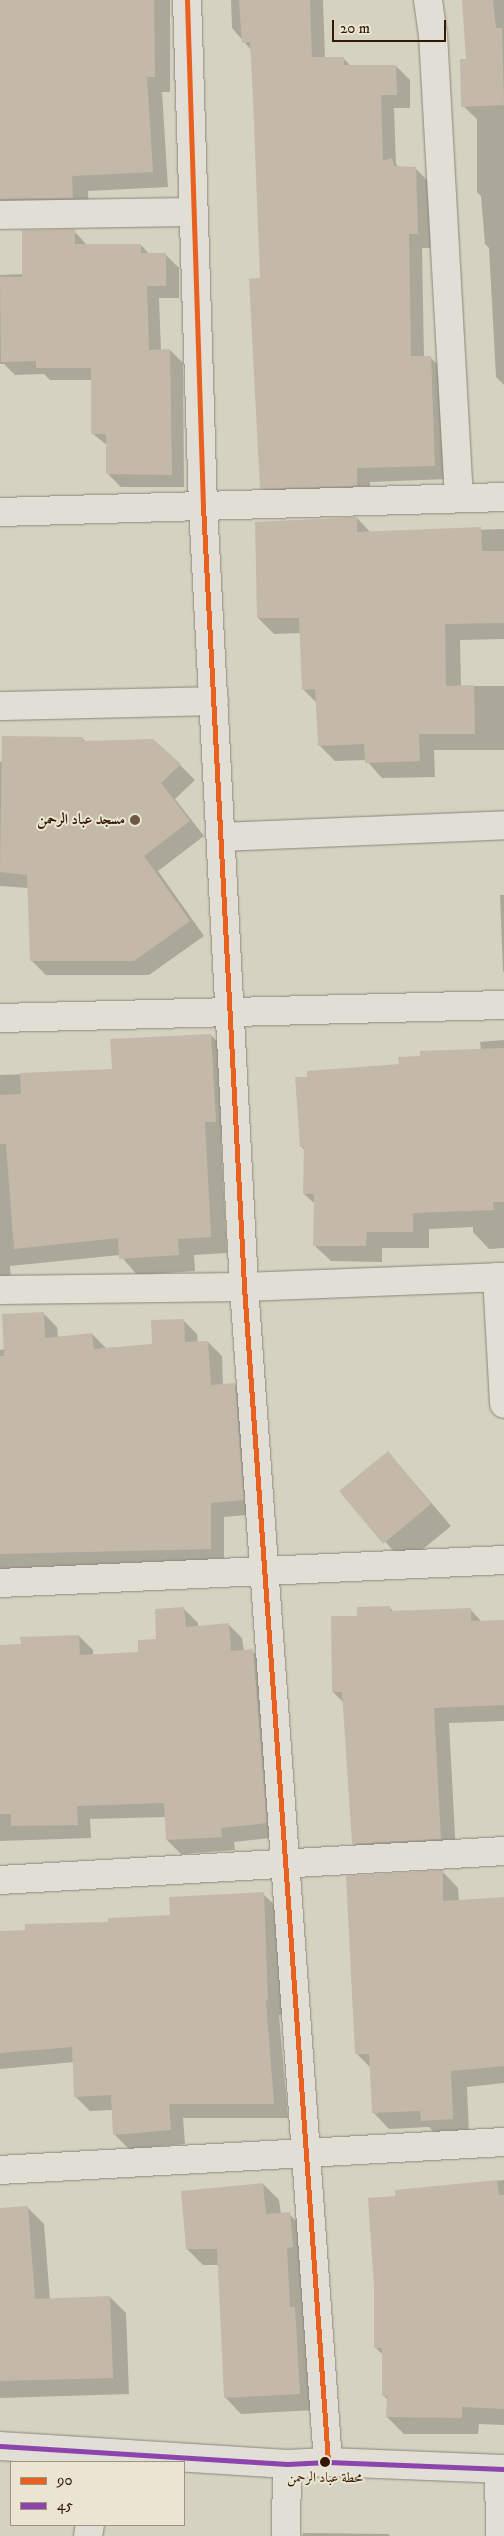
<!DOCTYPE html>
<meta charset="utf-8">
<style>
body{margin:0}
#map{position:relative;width:504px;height:2536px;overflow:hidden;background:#d6d2c1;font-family:"IM FELL DW Pica",Amiri,serif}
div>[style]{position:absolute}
.shadow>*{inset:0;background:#0003}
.building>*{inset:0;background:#c4b9a9}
.roads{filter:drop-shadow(0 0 1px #8c867a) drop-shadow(0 0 1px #8c867a)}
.minor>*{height:28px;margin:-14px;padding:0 14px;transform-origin:14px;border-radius:14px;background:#e0ded5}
.bus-1>*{height:5px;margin:-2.5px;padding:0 2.5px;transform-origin:2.5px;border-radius:2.5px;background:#e86120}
.bus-2>*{height:5px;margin:-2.5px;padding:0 2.5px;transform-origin:2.5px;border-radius:2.5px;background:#8e44ad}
.dots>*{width:14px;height:14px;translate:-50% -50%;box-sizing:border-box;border:2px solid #eae5d1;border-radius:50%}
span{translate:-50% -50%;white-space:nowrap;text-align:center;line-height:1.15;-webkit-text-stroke:4px #eae5d1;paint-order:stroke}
.bus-label{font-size:14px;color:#341804}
.poi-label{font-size:15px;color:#341804;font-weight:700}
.right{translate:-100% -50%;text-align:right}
.legend{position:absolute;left:10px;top:2461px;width:175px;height:65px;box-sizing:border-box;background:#eae5d1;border:1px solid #a1937f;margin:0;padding:6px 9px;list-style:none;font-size:15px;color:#341804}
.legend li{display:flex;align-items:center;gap:10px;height:25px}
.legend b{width:25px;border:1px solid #a1937f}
.scale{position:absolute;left:332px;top:20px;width:114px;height:22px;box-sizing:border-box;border:2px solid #341804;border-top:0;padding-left:6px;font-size:15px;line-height:18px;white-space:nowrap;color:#341804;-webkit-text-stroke:4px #eae5d1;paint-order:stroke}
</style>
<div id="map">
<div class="shadow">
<i style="clip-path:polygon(0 0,170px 0,170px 92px,162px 92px,168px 187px,88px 191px,89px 214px,15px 216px,0 201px)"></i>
<i style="clip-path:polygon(231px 0,323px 0,325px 58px,343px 58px,351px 66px,396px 66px,410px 80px,410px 108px,394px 108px,396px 164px,399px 167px,415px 168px,429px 182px,431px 248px,422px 248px,424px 357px,430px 357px,444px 371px,448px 479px,370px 482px,370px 499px,275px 502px,262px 488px,261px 279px,252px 51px,232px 28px)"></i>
<i style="clip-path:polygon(464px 0,504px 0,504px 385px,496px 377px,489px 248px,485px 244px,481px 196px,477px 192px,477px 119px,463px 106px,468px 60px)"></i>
<i style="clip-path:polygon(74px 231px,87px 245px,141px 245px,150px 255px,166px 255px,179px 268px,179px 298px,159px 298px,161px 351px,170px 350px,183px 363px,184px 487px,121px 487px,108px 474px,108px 446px,92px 433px,92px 380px,50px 380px,44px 374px,15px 375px,4px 364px,0 364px,0 275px,23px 274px)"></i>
<i style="clip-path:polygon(357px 518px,371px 533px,504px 529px,504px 639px,460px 640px,461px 686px,504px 686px,504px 750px,434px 750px,435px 777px,382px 778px,366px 760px,335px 761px,319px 745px,317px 703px,303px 689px,301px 633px,274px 634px,258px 618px)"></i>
<i style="clip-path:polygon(82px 738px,86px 742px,180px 765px,195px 780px,175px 799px,204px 836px,158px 871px,204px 936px,149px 975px,46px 975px,31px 960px,28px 888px,0 886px,0 762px)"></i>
<i style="clip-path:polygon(500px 895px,504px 895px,504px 972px,503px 971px)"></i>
<i style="clip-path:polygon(211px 1035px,227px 1052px,232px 1138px,221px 1138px,227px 1253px,194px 1255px,195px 1271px,137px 1275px,120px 1255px,10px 1266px,11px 1281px,0 1282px,0 1075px,113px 1071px)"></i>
<i style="clip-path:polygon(504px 1040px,504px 1248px,489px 1249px,473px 1232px,473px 1227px,429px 1229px,429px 1248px,382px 1248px,382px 1262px,331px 1261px,314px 1245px,315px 1204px,304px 1194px,305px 1151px,301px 1146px,400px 1065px,481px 1050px,480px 1042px)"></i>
<i style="clip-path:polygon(43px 1313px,57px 1327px,58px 1338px,92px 1334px,106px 1348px,154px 1345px,183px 1320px,197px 1334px,198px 1343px,208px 1342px,222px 1356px,223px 1385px,235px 1384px,249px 1398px,257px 1514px,224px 1517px,224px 1563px,0 1569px,0 1350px,5px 1349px)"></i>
<i style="clip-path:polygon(388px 1452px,451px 1526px,405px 1564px,341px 1491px)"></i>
<i style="clip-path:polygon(389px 1607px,394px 1612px,470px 1609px,482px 1622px,504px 1621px,504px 1721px,449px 1723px,456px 1854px,369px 1859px,354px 1844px,344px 1703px,333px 1692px)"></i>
<i style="clip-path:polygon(184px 1609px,198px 1623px,198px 1627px,229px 1625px,242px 1638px,244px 1651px,252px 1651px,266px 1664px,280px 1837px,234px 1842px,235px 1850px,181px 1854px,167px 1840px,166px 1817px,90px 1819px,91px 1838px,0 1841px,0 1730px,22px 1645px,79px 1636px,93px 1650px,93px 1656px,140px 1653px,157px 1641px)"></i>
<i style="clip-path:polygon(442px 1871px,458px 1888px,459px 1901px,504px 1899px,504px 2083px,467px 2087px,469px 2135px,438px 2136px,429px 2127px,389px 2129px,373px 2112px,371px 2068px,357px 2054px)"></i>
<i style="clip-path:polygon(263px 1894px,278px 1908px,282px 2015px,279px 2015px,288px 2118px,183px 2118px,185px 2144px,129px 2149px,114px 2134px,113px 2110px,90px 2111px,75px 2096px,74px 2062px,0 2069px,0 1933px,171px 1916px)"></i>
<i style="clip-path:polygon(504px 2180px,504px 2425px,479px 2424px,478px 2434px,404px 2434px,387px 2417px,388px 2400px,383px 2395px,383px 2355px,376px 2348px,396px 2191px)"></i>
<i style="clip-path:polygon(263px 2184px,279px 2200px,281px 2214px,289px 2214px,306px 2230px,315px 2410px,241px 2414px,225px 2397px,219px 2265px,203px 2265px,187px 2249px)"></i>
<i style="clip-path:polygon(27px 2207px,44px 2224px,50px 2300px,110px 2297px,126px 2313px,129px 2394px,0 2398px,0 2216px)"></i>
<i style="clip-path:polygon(303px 2533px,388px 2534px,390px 2536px,302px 2536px)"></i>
</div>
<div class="building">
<i style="clip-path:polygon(0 0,154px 0,155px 77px,147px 77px,153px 172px,72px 176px,73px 198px,0 199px)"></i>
<i style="clip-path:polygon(239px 0,310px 0,312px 57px,344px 57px,344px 65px,396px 65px,397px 95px,381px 95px,383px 161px,392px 158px,394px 166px,416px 167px,418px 234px,409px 234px,411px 356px,431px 356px,435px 466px,357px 468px,357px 486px,260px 489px,249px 279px,260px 278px,253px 99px,250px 42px,242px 43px)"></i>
<i style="clip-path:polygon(462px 0,493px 0,496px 28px,502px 28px,504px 105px,461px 107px,460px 59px,466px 59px)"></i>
<i style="clip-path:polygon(75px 229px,75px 244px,141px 244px,141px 253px,166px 253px,166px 286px,147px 286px,149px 350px,170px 349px,172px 475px,106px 474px,106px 434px,91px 434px,91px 368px,36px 368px,36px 361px,1px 362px,0 277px,22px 277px,22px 230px)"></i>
<i style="clip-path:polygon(357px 517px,357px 532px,481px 527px,482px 551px,504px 551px,504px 623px,445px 624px,446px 686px,474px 685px,475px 734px,419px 734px,420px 761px,365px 763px,364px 744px,318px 746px,315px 689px,302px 690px,299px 618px,257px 618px,255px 522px)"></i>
<i style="clip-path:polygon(2px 736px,83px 737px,83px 741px,153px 739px,181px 764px,161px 783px,190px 821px,144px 856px,190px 921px,134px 961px,30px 961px,27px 875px,0 872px)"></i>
<i style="clip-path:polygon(211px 1034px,216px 1122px,205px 1122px,211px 1237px,178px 1239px,179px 1255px,119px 1259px,118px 1238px,14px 1249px,6px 1144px,0 1144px,0 1095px,21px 1094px,20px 1073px,112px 1069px,110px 1039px)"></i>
<i style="clip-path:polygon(504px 1048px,504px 1202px,493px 1202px,494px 1210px,413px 1213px,413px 1232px,367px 1232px,366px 1246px,313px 1246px,314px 1194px,303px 1194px,304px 1147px,300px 1147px,295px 1077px,307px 1077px,307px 1071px,399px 1064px,398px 1057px,420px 1056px,420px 1051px)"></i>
<i style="clip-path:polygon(44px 1312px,45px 1338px,92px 1333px,94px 1349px,152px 1344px,151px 1320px,184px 1319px,185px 1342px,208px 1341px,211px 1385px,235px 1383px,244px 1500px,211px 1503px,211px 1549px,0 1554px,0 1356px,4px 1356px,2px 1314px)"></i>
<i style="clip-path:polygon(388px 1451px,431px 1504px,383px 1544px,339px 1491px)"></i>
<i style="clip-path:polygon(390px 1606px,390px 1611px,471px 1608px,471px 1621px,504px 1620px,504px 1705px,434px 1708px,441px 1839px,352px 1844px,342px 1692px,332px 1692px,331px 1616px,357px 1616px,357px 1607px)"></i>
<i style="clip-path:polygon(184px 1607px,186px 1627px,229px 1623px,231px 1651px,253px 1649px,267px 1823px,221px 1828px,222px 1837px,166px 1840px,164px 1803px,77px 1806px,78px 1825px,11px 1826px,11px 1814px,0 1814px,0 1645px,21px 1644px,20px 1637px,79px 1635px,80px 1655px,138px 1652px,138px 1640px,156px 1639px,155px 1609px)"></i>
<i style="clip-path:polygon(443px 1870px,443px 1901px,504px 1897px,504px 2066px,451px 2071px,453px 2119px,421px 2121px,420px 2111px,372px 2113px,369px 2054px,355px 2054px,346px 1876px)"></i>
<i style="clip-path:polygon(264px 1892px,268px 2000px,266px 2001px,274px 2104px,169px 2104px,171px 2130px,113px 2135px,111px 2095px,74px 2097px,72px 2047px,0 2053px,0 1931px,25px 1930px,25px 1924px,108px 1922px,108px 1918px,170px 1915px,169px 1897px)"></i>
<i style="clip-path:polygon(497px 2180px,499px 2195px,504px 2195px,504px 2409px,462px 2407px,462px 2418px,386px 2417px,387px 2396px,382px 2396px,382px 2348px,374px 2348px,374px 2287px,368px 2198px,396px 2196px,395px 2190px)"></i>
<i style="clip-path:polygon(263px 2183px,266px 2214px,290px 2212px,293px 2247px,287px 2248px,290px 2307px,295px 2307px,300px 2394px,224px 2398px,217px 2249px,186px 2249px,181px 2191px)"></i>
<i style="clip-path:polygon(28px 2206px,35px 2299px,110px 2296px,113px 2378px,0 2381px,0 2208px)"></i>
</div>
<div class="roads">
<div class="minor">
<i style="left:187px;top:0;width:506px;rotate:88.19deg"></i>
<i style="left:203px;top:506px;width:782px;rotate:86.99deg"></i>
<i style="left:244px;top:1287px;width:1178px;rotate:85.91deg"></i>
<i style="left:428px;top:0;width:34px;rotate:82deg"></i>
<i style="left:433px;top:34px;width:464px;rotate:86.8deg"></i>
<i style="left:0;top:215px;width:193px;rotate:-0.9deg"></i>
<i style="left:0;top:512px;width:504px;rotate:-1.7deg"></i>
<i style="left:0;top:706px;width:214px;rotate:-1.3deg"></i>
<i style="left:223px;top:837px;width:281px;rotate:-2.4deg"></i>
<i style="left:0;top:1018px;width:504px;rotate:-1.48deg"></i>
<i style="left:497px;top:1277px;width:127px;rotate:86.8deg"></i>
<i style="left:0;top:1290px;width:244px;rotate:-0.7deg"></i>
<i style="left:244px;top:1287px;width:260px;rotate:-2.2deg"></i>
<i style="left:0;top:1583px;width:505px;rotate:-2.61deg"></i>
<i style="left:0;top:1880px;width:505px;rotate:-3.29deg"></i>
<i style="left:0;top:2170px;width:505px;rotate:-3.18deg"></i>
<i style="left:0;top:2446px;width:288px;rotate:3.6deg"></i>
<i style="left:287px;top:2464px;width:41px;rotate:-2.8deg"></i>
<i style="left:328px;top:2462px;width:176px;rotate:2.3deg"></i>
<i style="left:499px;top:2469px;width:67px;rotate:89.1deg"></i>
<i style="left:88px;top:2536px;width:11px;rotate:-80deg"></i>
<i style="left:286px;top:2536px;width:72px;rotate:-89.2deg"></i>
</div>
</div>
<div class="bus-1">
<i style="left:187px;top:0;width:506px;rotate:88.19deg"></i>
<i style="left:203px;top:506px;width:782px;rotate:86.99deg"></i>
<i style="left:244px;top:1287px;width:1178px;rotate:85.91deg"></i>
</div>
<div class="bus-2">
<i style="left:0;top:2446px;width:288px;rotate:3.6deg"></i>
<i style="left:287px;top:2464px;width:41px;rotate:-2.8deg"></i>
<i style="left:328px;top:2462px;width:176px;rotate:2.3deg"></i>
</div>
<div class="dots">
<i style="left:135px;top:820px;background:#6d5946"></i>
<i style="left:325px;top:2462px;background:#341804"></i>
</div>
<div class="bus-label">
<span style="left:325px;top:2478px">محطة عباد الرحمن</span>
</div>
<div class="poi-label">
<span class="right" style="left:125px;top:820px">مسجد عباد الرحمن</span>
</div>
<ul class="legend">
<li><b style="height:6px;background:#e86120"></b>90</li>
<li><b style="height:6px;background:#8e44ad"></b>45</li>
</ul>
<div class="scale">20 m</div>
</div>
